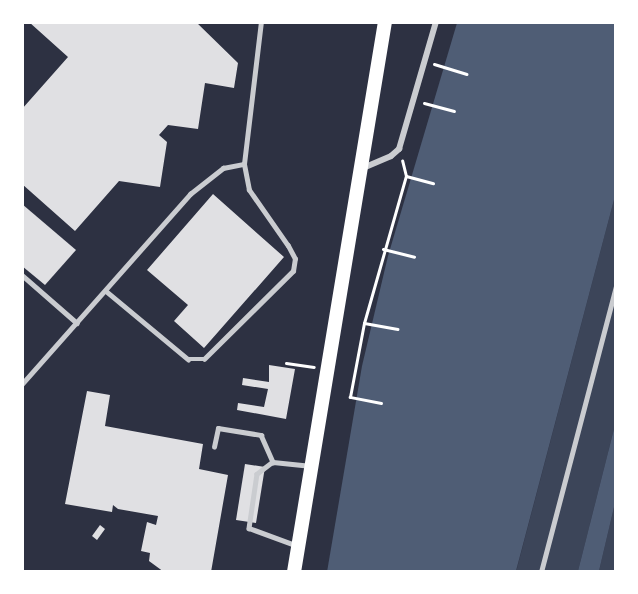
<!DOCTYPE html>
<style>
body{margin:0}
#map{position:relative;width:638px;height:594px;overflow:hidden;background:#2d3142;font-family:Barlow,sans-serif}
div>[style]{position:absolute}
.green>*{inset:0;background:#3c4559}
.water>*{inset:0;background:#4f5d75}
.building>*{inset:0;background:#e0e0e3}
.path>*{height:3px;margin:-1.5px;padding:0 1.5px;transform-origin:1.5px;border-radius:1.5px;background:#fff}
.service>*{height:4.5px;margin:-2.25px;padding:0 2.25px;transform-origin:2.25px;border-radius:2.25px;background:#caccd0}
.minor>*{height:6px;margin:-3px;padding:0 3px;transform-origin:3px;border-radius:3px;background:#caccd0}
.primary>*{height:14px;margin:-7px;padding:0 7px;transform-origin:7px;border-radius:7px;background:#fff}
span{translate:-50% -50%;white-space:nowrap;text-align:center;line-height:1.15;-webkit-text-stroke:6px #fff;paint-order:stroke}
.frame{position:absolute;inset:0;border:24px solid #fff;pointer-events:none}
</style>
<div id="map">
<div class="green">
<i style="clip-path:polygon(615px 196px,615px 425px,578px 571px,516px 572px)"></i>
<i style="clip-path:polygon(615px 503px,615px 571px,599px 571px)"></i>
</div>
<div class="water">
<i style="clip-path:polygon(457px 23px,615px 23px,615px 196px,516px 571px,327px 572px,362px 366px,388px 256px)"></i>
<i style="clip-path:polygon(615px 425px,615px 503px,599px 571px,578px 571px)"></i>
</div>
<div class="building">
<i style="clip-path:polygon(29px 22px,196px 22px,238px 63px,234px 88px,205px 83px,198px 129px,168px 125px,159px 135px,167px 142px,160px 187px,119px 181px,75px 231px,22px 184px,22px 109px,68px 57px)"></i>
<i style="clip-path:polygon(213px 194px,284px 257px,204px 348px,174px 321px,188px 305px,147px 270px)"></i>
<i style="clip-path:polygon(22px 204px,76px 250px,45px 285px,22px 266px)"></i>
<i style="clip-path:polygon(269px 365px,295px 369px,286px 419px,237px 410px,238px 403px,264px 407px,268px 389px,242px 385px,243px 378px,269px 382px)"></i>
<i style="clip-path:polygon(87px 391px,110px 395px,105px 426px,203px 444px,199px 469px,228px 475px,211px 572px,164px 572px,149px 561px,150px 553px,141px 551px,147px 522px,156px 525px,158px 516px,118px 509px,113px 505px,112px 512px,65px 504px)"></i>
<i style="clip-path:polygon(245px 464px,265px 467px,256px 523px,236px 520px)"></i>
<i style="clip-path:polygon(100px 525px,105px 529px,97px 540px,92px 536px)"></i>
</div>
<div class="path">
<i style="left:434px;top:64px;width:34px;rotate:17deg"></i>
<i style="left:424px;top:103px;width:31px;rotate:15deg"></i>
<i style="left:406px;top:176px;width:28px;rotate:15deg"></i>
<i style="left:383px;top:249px;width:32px;rotate:14deg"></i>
<i style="left:364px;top:323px;width:34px;rotate:10deg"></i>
<i style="left:286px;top:363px;width:28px;rotate:8deg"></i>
<i style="left:381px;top:403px;width:32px;rotate:-169deg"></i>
<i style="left:350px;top:397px;width:75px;rotate:-79.3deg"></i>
<i style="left:364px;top:323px;width:153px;rotate:-74.1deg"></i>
<i style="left:406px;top:176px;width:16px;rotate:-104deg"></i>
</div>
<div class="service">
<i style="left:22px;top:275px;width:73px;rotate:41.1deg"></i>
<i style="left:106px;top:291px;width:107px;rotate:39.7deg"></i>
<i style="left:188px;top:359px;width:16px"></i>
<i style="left:204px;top:359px;width:125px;rotate:-44.7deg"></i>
<i style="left:293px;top:271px;width:12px;rotate:-81deg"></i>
<i style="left:295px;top:259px;width:15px;rotate:-118deg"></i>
<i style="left:288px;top:246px;width:68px;rotate:-124.9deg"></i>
<i style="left:249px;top:190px;width:26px;rotate:-101deg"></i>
<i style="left:22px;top:384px;width:254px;rotate:-48.5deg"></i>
<i style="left:190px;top:194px;width:42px;rotate:-38.2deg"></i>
<i style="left:223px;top:168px;width:21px;rotate:-11deg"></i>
<i style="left:244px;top:164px;width:143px;rotate:-83.2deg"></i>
<i style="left:214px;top:447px;width:19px;rotate:-78deg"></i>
<i style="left:218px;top:428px;width:44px;rotate:9.2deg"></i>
<i style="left:261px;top:435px;width:30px;rotate:66deg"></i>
<i style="left:273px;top:462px;width:36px;rotate:6deg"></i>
<i style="left:273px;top:462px;width:20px;rotate:143deg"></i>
<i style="left:257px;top:474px;width:55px;rotate:98.4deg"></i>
<i style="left:249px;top:528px;width:52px;rotate:20.2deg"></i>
<i style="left:541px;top:572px;width:296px;rotate:-75.3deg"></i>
</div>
<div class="minor">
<i style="left:363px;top:168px;width:30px;rotate:-23deg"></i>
<i style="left:391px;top:156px;width:11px;rotate:-41deg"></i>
<i style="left:399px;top:149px;width:132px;rotate:-73.8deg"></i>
</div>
<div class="primary">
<i style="left:294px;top:572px;width:557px;rotate:-80.61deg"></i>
</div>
<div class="frame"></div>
</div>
